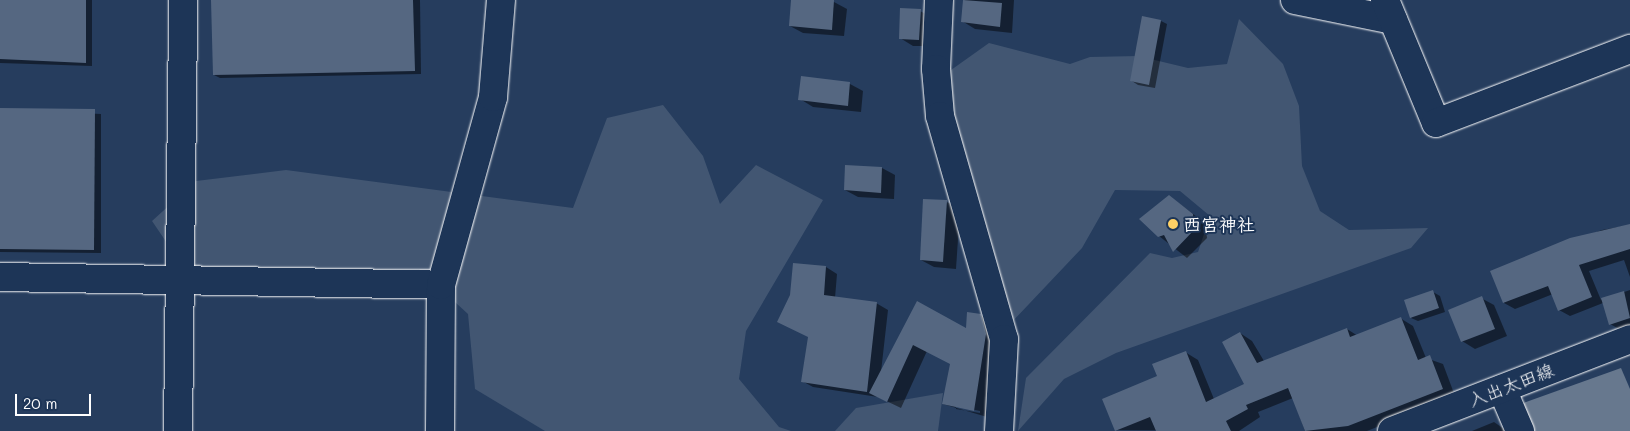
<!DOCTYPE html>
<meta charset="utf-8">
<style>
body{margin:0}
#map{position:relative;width:1630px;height:431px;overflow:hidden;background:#263d5e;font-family:Mali,"Klee One",sans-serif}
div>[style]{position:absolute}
.green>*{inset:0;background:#425672}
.water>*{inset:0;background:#67788e}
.shadow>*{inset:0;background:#0007}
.building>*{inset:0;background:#556781}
.roads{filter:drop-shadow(0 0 1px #fff) drop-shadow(0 0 1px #fff)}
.minor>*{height:28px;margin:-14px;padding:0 14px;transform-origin:14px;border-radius:14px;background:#1d3557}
.major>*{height:28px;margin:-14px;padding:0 14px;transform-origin:14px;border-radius:14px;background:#1d3557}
.dots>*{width:14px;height:14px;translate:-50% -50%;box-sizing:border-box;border:2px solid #1d3557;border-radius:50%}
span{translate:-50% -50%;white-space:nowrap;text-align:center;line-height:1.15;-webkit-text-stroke:4px #1d3557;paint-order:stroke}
.poi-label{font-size:18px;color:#fff;font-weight:700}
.left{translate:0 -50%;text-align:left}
.street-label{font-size:18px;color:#fff}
.scale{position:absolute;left:15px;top:394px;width:76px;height:22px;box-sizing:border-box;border:2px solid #fff;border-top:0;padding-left:6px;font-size:15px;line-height:18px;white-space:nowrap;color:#fff;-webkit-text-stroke:4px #1d3557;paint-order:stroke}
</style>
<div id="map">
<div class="green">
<i style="clip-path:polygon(1239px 19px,1283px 64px,1299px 106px,1302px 166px,1320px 211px,1349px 230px,1428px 228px,1411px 248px,1116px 353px,1064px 379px,1018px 431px,1026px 378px,1150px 253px,1172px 258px,1198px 252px,1210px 216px,1180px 191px,1115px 190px,1082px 248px,1011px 323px,969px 185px,944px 75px,989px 43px,1070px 64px,1090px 57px,1138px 56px,1188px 68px,1227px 64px)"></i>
<i style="clip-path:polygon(663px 105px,703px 156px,720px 204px,756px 165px,823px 200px,746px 331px,739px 379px,779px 427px,791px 431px,545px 431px,475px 389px,468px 314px,419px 269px,188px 274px,152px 221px,196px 181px,286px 170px,573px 208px,607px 118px)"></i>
<i style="clip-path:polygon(943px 393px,938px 431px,835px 431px,856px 408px)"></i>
</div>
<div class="water">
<i style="clip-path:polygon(1621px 368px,1630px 389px,1630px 431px,1528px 431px,1518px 405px)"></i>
</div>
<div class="shadow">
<i style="clip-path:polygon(0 0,92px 0,92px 66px,0 63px)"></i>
<i style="clip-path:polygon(212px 0,420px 0,421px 74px,220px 78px,214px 75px)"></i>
<i style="clip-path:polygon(792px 0,834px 2px,847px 9px,844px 36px,803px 33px,790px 26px)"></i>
<i style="clip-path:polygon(965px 0,1014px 0,1012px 33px,975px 29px,962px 21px)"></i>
<i style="clip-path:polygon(920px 11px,933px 18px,932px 46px,913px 46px,900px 38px)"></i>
<i style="clip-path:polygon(1161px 21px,1167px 24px,1155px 88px,1138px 85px,1132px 81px)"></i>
<i style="clip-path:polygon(802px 78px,850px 84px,863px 91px,861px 112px,813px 107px,800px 99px)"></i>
<i style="clip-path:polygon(0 109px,101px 114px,101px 253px,0 252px)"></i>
<i style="clip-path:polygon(882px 168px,895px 175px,894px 199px,858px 197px,845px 190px)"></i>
<i style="clip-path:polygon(1169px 196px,1205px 223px,1207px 238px,1187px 258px,1159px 236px)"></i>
<i style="clip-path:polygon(947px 202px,960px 209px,956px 269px,934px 267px,921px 260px)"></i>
<i style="clip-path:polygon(1630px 225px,1630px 277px,1624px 260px,1589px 271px,1601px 300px,1630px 290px,1630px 328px,1621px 330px,1610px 324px,1603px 303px,1570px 316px,1559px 310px,1553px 294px,1515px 309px,1504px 303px,1492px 271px,1602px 230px)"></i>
<i style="clip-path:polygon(evenodd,826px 267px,837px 274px,835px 298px,876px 303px,888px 310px,881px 372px,918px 303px,968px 330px,980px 315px,993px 323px,987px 417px,943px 404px,952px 364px,927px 351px,901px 408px,878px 397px,813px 387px,802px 381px,826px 267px,956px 406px,980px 411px,980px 413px,956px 409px,956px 406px)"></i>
<i style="clip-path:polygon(1433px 292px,1440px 296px,1445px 312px,1418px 321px,1411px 318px)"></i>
<i style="clip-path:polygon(1481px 298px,1494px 305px,1507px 336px,1475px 349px,1462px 341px)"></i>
<i style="clip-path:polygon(1400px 318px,1413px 326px,1426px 358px,1443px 364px,1455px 396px,1367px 431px,1305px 431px,1293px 398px,1258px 412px,1260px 417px,1239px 431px,1116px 430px,1185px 352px,1198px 360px,1214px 399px,1246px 385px,1240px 333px,1252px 341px,1264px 361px,1347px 329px,1358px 336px)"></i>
<i style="clip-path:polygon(1494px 422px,1507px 431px,1472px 431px)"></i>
</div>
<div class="building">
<i style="clip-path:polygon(0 0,86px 0,86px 63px,0 59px)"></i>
<i style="clip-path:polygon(211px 0,413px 0,415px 71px,213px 75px)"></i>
<i style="clip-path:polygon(791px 0,834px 0,832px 30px,789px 26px)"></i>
<i style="clip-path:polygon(963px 0,1002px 3px,1000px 27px,961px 22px)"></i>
<i style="clip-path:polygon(900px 8px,921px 9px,919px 40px,899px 39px)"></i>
<i style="clip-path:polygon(1142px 16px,1161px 20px,1149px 85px,1130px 81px)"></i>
<i style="clip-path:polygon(801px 76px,850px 82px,848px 106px,798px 100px)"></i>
<i style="clip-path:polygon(0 108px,95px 109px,94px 250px,0 249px)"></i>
<i style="clip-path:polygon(845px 165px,882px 167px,881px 193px,844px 190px)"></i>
<i style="clip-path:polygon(1169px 195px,1193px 214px,1194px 230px,1173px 252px,1164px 235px,1158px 237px,1139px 219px)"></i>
<i style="clip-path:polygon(923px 199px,947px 200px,943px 262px,920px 260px)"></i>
<i style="clip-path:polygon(1630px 224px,1630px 249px,1579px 265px,1592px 297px,1558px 311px,1548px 286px,1503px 303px,1490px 271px,1570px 238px)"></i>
<i style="clip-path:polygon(793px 263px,826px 266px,824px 295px,877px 302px,867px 392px,801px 382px,808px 337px,777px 322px,790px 295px)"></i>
<i style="clip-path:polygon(1433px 290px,1439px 308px,1410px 318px,1404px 300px)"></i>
<i style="clip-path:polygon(1624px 291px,1630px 318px,1609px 325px,1601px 298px)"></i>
<i style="clip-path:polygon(1482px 296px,1495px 329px,1461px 342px,1448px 310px)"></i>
<i style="clip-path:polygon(917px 301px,966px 328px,967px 312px,981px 314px,986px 334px,974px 411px,942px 404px,950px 364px,913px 345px,887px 402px,869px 393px)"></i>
<i style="clip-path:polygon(1401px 317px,1418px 360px,1430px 355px,1443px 389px,1348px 426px,1305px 431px,1288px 388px,1246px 405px,1248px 409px,1226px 421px,1231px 431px,1156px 431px,1150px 417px,1115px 431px,1102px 399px,1157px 376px,1152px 364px,1186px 351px,1206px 402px,1244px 384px,1222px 342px,1240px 332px,1257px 363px,1347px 328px,1350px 337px)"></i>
</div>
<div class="roads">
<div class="minor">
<i style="left:939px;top:0;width:69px;rotate:92.5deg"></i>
<i style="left:936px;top:69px;width:47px;rotate:85.1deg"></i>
<i style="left:940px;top:116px;width:232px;rotate:74deg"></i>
<i style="left:1004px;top:339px;width:92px;rotate:93.1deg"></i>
<i style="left:1295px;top:0;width:100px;rotate:11.5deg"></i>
<i style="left:1385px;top:0;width:133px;rotate:67.5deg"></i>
<i style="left:1436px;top:123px;width:208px;rotate:-20.9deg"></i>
<i style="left:0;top:277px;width:441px;rotate:1deg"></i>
<i style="left:1502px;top:389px;width:46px;rotate:66.8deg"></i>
<i style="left:178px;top:431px;width:431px;rotate:-89.3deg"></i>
<i style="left:440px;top:431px;width:146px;rotate:-89.6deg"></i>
<i style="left:441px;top:285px;width:195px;rotate:-74.5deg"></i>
<i style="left:493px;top:97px;width:97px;rotate:-85.3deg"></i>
</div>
<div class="major">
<i style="left:1392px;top:431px;width:255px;rotate:-21.1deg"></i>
</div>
</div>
<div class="dots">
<i style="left:1173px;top:224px;background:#ffd166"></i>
</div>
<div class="poi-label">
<span class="left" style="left:1183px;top:224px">西宮神社</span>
</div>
<div class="street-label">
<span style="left:1511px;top:385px;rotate:-21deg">入出太田線</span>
</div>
<div class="scale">20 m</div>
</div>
